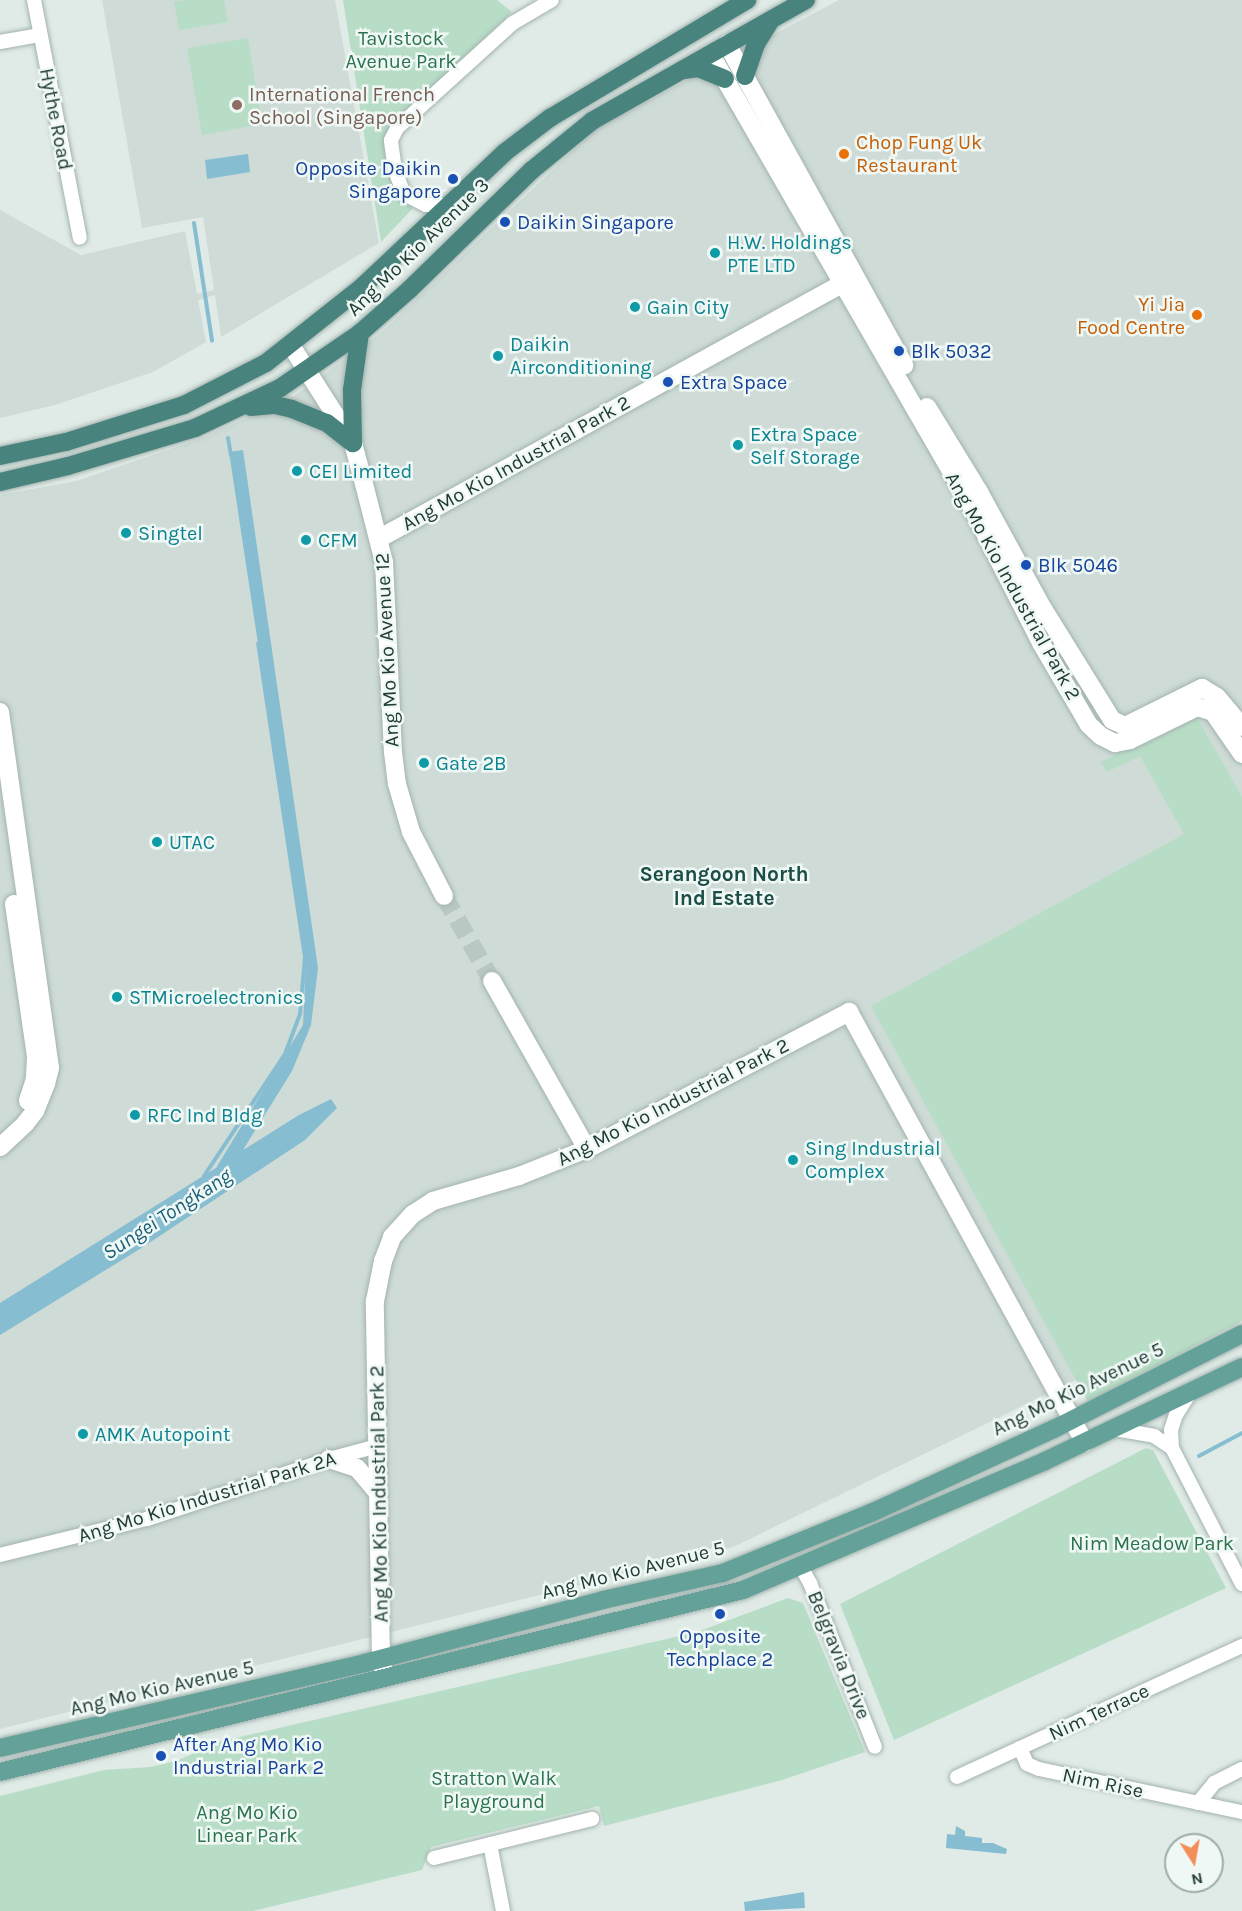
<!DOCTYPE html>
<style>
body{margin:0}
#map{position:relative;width:1242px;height:1911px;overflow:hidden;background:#e0ebe7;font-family:Karla,sans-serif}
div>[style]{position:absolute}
.built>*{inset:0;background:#cedbd7}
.green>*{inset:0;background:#b8ddc6}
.water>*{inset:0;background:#87bdd1}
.stream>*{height:4px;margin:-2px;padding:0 2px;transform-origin:2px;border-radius:2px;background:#87bdd1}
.tertiary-tunnel>*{height:18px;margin-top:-9px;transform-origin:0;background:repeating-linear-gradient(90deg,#bac8c4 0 18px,transparent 0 27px)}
.roads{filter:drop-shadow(0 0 2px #a3b3af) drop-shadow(0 0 2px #a3b3af)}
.minor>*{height:14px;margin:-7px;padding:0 7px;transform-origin:7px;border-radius:7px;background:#fff}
.tertiary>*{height:18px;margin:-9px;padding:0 9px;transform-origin:9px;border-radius:9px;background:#fff}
.primary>*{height:18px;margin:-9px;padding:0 9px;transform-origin:9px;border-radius:9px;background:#64a198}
.trunk>*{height:18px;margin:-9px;padding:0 9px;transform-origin:9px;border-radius:9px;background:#48847d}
.dots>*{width:16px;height:16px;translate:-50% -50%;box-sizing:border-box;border:3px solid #f0f8f5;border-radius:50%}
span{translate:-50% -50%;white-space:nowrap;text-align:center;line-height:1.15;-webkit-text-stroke:5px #f0f8f5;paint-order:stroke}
.park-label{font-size:20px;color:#2a734e}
.education-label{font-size:20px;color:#785e54}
.left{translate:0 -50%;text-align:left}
.street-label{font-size:20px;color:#213c37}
.food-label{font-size:20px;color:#c56008}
.right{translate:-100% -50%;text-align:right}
.transit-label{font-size:20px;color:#164399}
.culture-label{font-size:20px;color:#0d838f}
.neighbourhood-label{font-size:21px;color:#1c4e47;font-weight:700}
.water-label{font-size:21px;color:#1a5e78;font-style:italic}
.north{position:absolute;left:1164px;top:1833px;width:60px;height:60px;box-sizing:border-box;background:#f0f8f5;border:2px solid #9dada9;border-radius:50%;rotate:169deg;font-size:16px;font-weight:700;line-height:24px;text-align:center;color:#213c37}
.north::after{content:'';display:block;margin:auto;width:21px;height:27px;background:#f38e56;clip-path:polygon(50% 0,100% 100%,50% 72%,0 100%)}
</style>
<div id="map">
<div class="built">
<i style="clip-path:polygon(102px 0,335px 0,379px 243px,221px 337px,215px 295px,198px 300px,206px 342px,153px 372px,55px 405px,0 418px,0 210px,81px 255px,185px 231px,197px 294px,214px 290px,203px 217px,142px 228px)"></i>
<i style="clip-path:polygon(839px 0,1242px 0,1242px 1299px,733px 1547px,0 1729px,0 495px,76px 481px,200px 439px,294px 396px,383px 331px,597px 128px)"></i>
</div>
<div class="green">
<i style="clip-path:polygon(187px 0,224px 0,228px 22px,179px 30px,174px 2px)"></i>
<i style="clip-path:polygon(343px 0,497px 0,512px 12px,388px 130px,395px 192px,414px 207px,381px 242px)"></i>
<i style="clip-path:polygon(248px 38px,262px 124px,202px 135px,187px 48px)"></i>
<i style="clip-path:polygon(1195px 714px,1242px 797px,1242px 1321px,1088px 1402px,871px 1006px,1184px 834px,1140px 756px,1107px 772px,1101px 762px)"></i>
<i style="clip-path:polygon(1146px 1448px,1153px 1450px,1226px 1588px,894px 1740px,840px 1604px)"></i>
<i style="clip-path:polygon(788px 1598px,803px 1603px,865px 1752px,782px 1780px,604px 1826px,599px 1806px,431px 1847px,422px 1870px,253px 1911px,0 1911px,0 1796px,104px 1770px,150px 1767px,176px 1761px,222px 1741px,697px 1632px)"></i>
</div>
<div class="water">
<i style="clip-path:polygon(248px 154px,250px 172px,207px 179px,205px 160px)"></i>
<i style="clip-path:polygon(243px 450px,318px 968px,311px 1025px,292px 1071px,243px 1150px,299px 1115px,331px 1099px,337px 1108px,305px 1140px,143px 1247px,0 1335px,0 1303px,216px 1168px,303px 1025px,306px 961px,229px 452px)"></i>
<i style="clip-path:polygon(956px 1826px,965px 1831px,965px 1836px,982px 1838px,982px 1843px,993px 1843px,1007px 1849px,1006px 1854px,946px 1848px,947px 1834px,955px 1835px)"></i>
<i style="clip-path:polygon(804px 1892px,805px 1908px,745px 1911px,744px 1902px)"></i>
</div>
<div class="stream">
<i style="left:194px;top:223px;width:119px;rotate:81.3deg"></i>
<i style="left:228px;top:438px;width:17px;rotate:80deg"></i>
<i style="left:204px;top:1176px;width:146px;rotate:-56.4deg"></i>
<i style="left:285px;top:1054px;width:43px;rotate:-69.4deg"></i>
<i style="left:300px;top:1014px;width:57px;rotate:-85deg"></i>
<i style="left:305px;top:957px;width:317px;rotate:-98.5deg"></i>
<i style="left:1199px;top:1456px;width:49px;rotate:-28.1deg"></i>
</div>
<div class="tertiary-tunnel">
<i style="left:444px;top:896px;width:98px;rotate:60.5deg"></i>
</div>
<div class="roads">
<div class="minor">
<i style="left:34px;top:0;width:242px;rotate:79.1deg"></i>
<i style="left:0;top:42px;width:41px;rotate:-9.9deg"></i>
<i style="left:449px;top:205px;width:23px;rotate:180deg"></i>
<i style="left:426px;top:205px;width:25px;rotate:-153deg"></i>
<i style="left:404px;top:194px;width:26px;rotate:-111deg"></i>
<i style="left:395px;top:170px;width:30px;rotate:-98deg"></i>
<i style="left:391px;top:140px;width:13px;rotate:-63deg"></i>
<i style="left:397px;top:128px;width:156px;rotate:-42.2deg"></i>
<i style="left:513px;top:23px;width:45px;rotate:-30.5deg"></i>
<i style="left:1115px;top:1429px;width:40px;rotate:10deg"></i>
<i style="left:1154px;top:1436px;width:22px;rotate:34deg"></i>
<i style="left:1172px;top:1448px;width:18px;rotate:-93deg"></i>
<i style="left:1171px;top:1430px;width:16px;rotate:-72deg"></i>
<i style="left:1176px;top:1415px;width:26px;rotate:-58deg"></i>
<i style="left:1172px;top:1448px;width:153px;rotate:62.8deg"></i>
<i style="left:0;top:1555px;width:151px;rotate:-13.8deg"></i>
<i style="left:147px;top:1519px;width:192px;rotate:-18.2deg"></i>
<i style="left:329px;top:1459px;width:51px;rotate:-14.9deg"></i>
<i style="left:800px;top:1565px;width:21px;rotate:61deg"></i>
<i style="left:810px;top:1583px;width:176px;rotate:68.4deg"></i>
<i style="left:1020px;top:1748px;width:17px;rotate:66deg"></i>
<i style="left:1027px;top:1764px;width:13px;rotate:23deg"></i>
<i style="left:1039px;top:1769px;width:208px;rotate:12deg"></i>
<i style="left:957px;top:1777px;width:314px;rotate:-24.7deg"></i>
<i style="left:1198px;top:1803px;width:26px;rotate:-51deg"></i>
<i style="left:1214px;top:1783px;width:31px;rotate:-27deg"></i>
<i style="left:490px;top:1844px;width:68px;rotate:79deg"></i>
<i style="left:434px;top:1858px;width:163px;rotate:-13.9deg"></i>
</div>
<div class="tertiary">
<i style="left:727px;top:44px;width:367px;rotate:61.1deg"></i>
<i style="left:711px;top:55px;width:518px;rotate:60.02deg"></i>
<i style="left:970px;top:504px;width:156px;rotate:62.9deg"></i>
<i style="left:1041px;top:643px;width:95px;rotate:59.7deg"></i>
<i style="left:1089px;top:725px;width:16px;rotate:43deg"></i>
<i style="left:1101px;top:736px;width:16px;rotate:27deg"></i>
<i style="left:1115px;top:743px;width:15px;rotate:-11deg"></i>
<i style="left:1130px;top:740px;width:75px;rotate:-26.2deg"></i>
<i style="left:1197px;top:707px;width:17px;rotate:17deg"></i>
<i style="left:1213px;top:712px;width:51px;rotate:55.4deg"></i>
<i style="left:290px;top:344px;width:117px;rotate:57.5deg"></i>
<i style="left:353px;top:443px;width:34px;rotate:75deg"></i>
<i style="left:362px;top:476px;width:89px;rotate:75.7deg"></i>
<i style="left:384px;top:562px;width:190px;rotate:87.3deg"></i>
<i style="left:393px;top:752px;width:32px;rotate:83deg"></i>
<i style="left:397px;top:784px;width:50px;rotate:73.7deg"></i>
<i style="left:411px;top:832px;width:72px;rotate:62.7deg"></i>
<i style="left:927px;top:407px;width:100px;rotate:58.5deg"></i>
<i style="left:979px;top:492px;width:131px;rotate:61.3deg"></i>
<i style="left:1042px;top:607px;width:133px;rotate:58.2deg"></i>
<i style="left:1112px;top:720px;width:14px;rotate:25deg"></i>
<i style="left:1125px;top:726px;width:86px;rotate:-26.3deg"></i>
<i style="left:1202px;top:688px;width:17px;rotate:31deg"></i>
<i style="left:1217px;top:697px;width:39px;rotate:50deg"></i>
<i style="left:380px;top:538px;width:538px;rotate:-28.81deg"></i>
<i style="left:0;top:712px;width:359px;rotate:82deg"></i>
<i style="left:50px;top:1068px;width:16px;rotate:104deg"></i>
<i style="left:46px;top:1084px;width:29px;rotate:112deg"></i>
<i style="left:35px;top:1111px;width:16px;rotate:128deg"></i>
<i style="left:25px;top:1124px;width:34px;rotate:137deg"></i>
<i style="left:14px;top:904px;width:155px;rotate:81.8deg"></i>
<i style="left:36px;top:1057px;width:22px;rotate:93deg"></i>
<i style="left:35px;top:1079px;width:23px;rotate:108deg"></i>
<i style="left:492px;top:981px;width:193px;rotate:60.5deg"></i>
<i style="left:329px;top:1459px;width:29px;rotate:18deg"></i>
<i style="left:357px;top:1468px;width:34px;rotate:50deg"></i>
<i style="left:384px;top:1673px;width:13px;rotate:-103deg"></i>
<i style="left:381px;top:1660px;width:359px;rotate:-91deg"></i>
<i style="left:375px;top:1301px;width:41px;rotate:-78.7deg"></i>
<i style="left:383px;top:1261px;width:26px;rotate:-69deg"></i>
<i style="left:392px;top:1237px;width:31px;rotate:-48deg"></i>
<i style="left:413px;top:1214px;width:24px;rotate:-33deg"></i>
<i style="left:433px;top:1201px;width:90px;rotate:-16.2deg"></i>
<i style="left:519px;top:1176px;width:73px;rotate:-21.7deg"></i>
<i style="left:587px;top:1149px;width:296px;rotate:-27.6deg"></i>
<i style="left:849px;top:1012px;width:491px;rotate:61.3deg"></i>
</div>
<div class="primary">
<i style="left:0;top:1748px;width:375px;rotate:-13.1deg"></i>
<i style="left:365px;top:1663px;width:246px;rotate:-14.8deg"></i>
<i style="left:603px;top:1600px;width:123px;rotate:-12.7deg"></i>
<i style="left:723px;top:1573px;width:160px;rotate:-22.1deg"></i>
<i style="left:871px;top:1513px;width:201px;rotate:-24.7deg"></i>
<i style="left:1054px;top:1429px;width:211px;rotate:-26.8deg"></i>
<i style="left:0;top:1772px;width:765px;rotate:-13.76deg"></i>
<i style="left:743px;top:1590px;width:328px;rotate:-23.1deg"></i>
<i style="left:1045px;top:1461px;width:218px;rotate:-25.5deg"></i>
</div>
<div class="trunk">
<i style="left:684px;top:70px;width:14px;rotate:-8deg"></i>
<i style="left:698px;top:68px;width:29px;rotate:22deg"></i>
<i style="left:745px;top:76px;width:34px;rotate:-71deg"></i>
<i style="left:756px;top:44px;width:25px;rotate:-58deg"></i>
<i style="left:251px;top:407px;width:24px;rotate:-5deg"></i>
<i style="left:275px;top:405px;width:17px;rotate:13deg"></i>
<i style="left:292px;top:409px;width:38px;rotate:22deg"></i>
<i style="left:327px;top:423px;width:33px;rotate:38deg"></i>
<i style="left:353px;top:443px;width:53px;rotate:-91.1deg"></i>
<i style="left:352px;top:390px;width:58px;rotate:-82deg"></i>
<i style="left:0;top:456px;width:67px;rotate:-12deg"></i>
<i style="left:66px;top:442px;width:124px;rotate:-17.4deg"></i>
<i style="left:184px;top:405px;width:92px;rotate:-27.1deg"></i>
<i style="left:266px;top:363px;width:122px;rotate:-38.4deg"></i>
<i style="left:362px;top:287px;width:195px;rotate:-43.3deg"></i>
<i style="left:504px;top:153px;width:58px;rotate:-37.3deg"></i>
<i style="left:550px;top:118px;width:230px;rotate:-30.9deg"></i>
<i style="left:0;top:482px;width:70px;rotate:-13.2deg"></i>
<i style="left:68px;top:466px;width:133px;rotate:-16.7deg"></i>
<i style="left:195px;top:428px;width:94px;rotate:-25.2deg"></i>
<i style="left:280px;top:388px;width:97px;rotate:-34.5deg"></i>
<i style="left:360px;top:333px;width:67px;rotate:-41.3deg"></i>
<i style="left:410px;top:289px;width:170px;rotate:-44.3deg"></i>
<i style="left:532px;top:170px;width:77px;rotate:-39.2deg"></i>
<i style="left:592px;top:121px;width:246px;rotate:-29.5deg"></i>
</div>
</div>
<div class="dots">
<i style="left:237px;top:105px;background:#8d6e63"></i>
<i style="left:844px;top:154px;background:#e8710a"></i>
<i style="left:453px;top:179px;background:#1a4fb4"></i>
<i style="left:505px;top:222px;background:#1a4fb4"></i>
<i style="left:715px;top:253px;background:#0f9aa8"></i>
<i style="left:635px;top:307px;background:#0f9aa8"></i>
<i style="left:1197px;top:315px;background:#e8710a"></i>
<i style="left:899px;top:351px;background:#1a4fb4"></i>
<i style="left:498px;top:356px;background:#0f9aa8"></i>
<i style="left:668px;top:382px;background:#1a4fb4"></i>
<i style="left:738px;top:445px;background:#0f9aa8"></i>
<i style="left:297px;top:471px;background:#0f9aa8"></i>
<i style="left:126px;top:533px;background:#0f9aa8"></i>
<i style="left:306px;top:540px;background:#0f9aa8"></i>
<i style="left:1026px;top:565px;background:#1a4fb4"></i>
<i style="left:424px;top:763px;background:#0f9aa8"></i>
<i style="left:157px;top:842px;background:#0f9aa8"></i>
<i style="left:117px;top:997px;background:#0f9aa8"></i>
<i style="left:135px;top:1115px;background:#0f9aa8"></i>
<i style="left:793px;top:1160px;background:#0f9aa8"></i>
<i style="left:83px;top:1434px;background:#0f9aa8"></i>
<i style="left:720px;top:1614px;background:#1a4fb4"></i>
<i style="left:161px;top:1756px;background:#1a4fb4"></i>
</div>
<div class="park-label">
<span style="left:401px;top:50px">Tavistock<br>Avenue Park</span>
<span style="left:1152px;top:1543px">Nim Meadow Park</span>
<span style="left:494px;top:1790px">Stratton Walk<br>Playground</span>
<span style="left:247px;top:1824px">Ang Mo Kio<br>Linear Park</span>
</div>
<div class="education-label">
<span class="left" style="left:249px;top:106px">International French<br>School (Singapore)</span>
</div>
<div class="street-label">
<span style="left:56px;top:119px;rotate:79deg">Hythe Road</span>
<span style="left:418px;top:247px;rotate:-44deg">Ang Mo Kio Avenue 3</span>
<span style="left:516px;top:463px;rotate:-29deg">Ang Mo Kio Industrial Park 2</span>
<span style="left:1013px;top:586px;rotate:61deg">Ang Mo Kio Industrial Park 2</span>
<span style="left:387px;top:650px;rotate:-93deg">Ang Mo Kio Avenue 12</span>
<span style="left:673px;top:1102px;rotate:-27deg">Ang Mo Kio Industrial Park 2</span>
<span style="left:1078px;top:1389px;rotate:-26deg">Ang Mo Kio Avenue 5</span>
<span style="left:379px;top:1494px;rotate:-91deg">Ang Mo Kio Industrial Park 2</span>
<span style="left:207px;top:1497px;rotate:-17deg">Ang Mo Kio Industrial Park 2A</span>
<span style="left:633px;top:1570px;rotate:-14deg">Ang Mo Kio Avenue 5</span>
<span style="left:839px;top:1655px;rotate:68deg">Belgravia Drive</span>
<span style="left:162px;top:1688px;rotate:-13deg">Ang Mo Kio Avenue 5</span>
<span style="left:1099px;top:1712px;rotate:-25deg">Nim Terrace</span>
<span style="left:1103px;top:1783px;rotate:12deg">Nim Rise</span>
</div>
<div class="food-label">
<span class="left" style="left:856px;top:154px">Chop Fung Uk<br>Restaurant</span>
<span class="right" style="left:1185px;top:316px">Yi Jia<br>Food Centre</span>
</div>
<div class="transit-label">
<span class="right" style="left:441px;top:180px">Opposite Daikin<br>Singapore</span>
<span class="left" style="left:517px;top:222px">Daikin Singapore</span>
<span class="left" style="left:911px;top:351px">Blk 5032</span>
<span class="left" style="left:680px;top:382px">Extra Space</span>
<span class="left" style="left:1038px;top:565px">Blk 5046</span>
<span style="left:720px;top:1648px">Opposite<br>Techplace 2</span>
<span class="left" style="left:173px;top:1756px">After Ang Mo Kio<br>Industrial Park 2</span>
</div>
<div class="culture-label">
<span class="left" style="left:727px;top:254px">H.W. Holdings<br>PTE LTD</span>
<span class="left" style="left:647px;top:307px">Gain City</span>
<span class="left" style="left:510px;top:356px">Daikin<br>Airconditioning</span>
<span class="left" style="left:750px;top:446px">Extra Space<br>Self Storage</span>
<span class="left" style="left:309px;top:471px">CEI Limited</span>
<span class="left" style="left:138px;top:533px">Singtel</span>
<span class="left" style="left:318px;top:540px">CFM</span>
<span class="left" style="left:436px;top:763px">Gate 2B</span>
<span class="left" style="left:169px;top:842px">UTAC</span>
<span class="left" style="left:129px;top:997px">STMicroelectronics</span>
<span class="left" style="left:147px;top:1115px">RFC Ind Bldg</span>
<span class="left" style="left:805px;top:1160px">Sing Industrial<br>Complex</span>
<span class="left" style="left:95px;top:1434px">AMK Autopoint</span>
</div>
<div class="neighbourhood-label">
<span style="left:724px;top:886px">Serangoon North<br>Ind Estate</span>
</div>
<div class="water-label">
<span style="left:167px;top:1214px;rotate:-33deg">Sungei Tongkang</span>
</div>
<div class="north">N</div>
</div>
